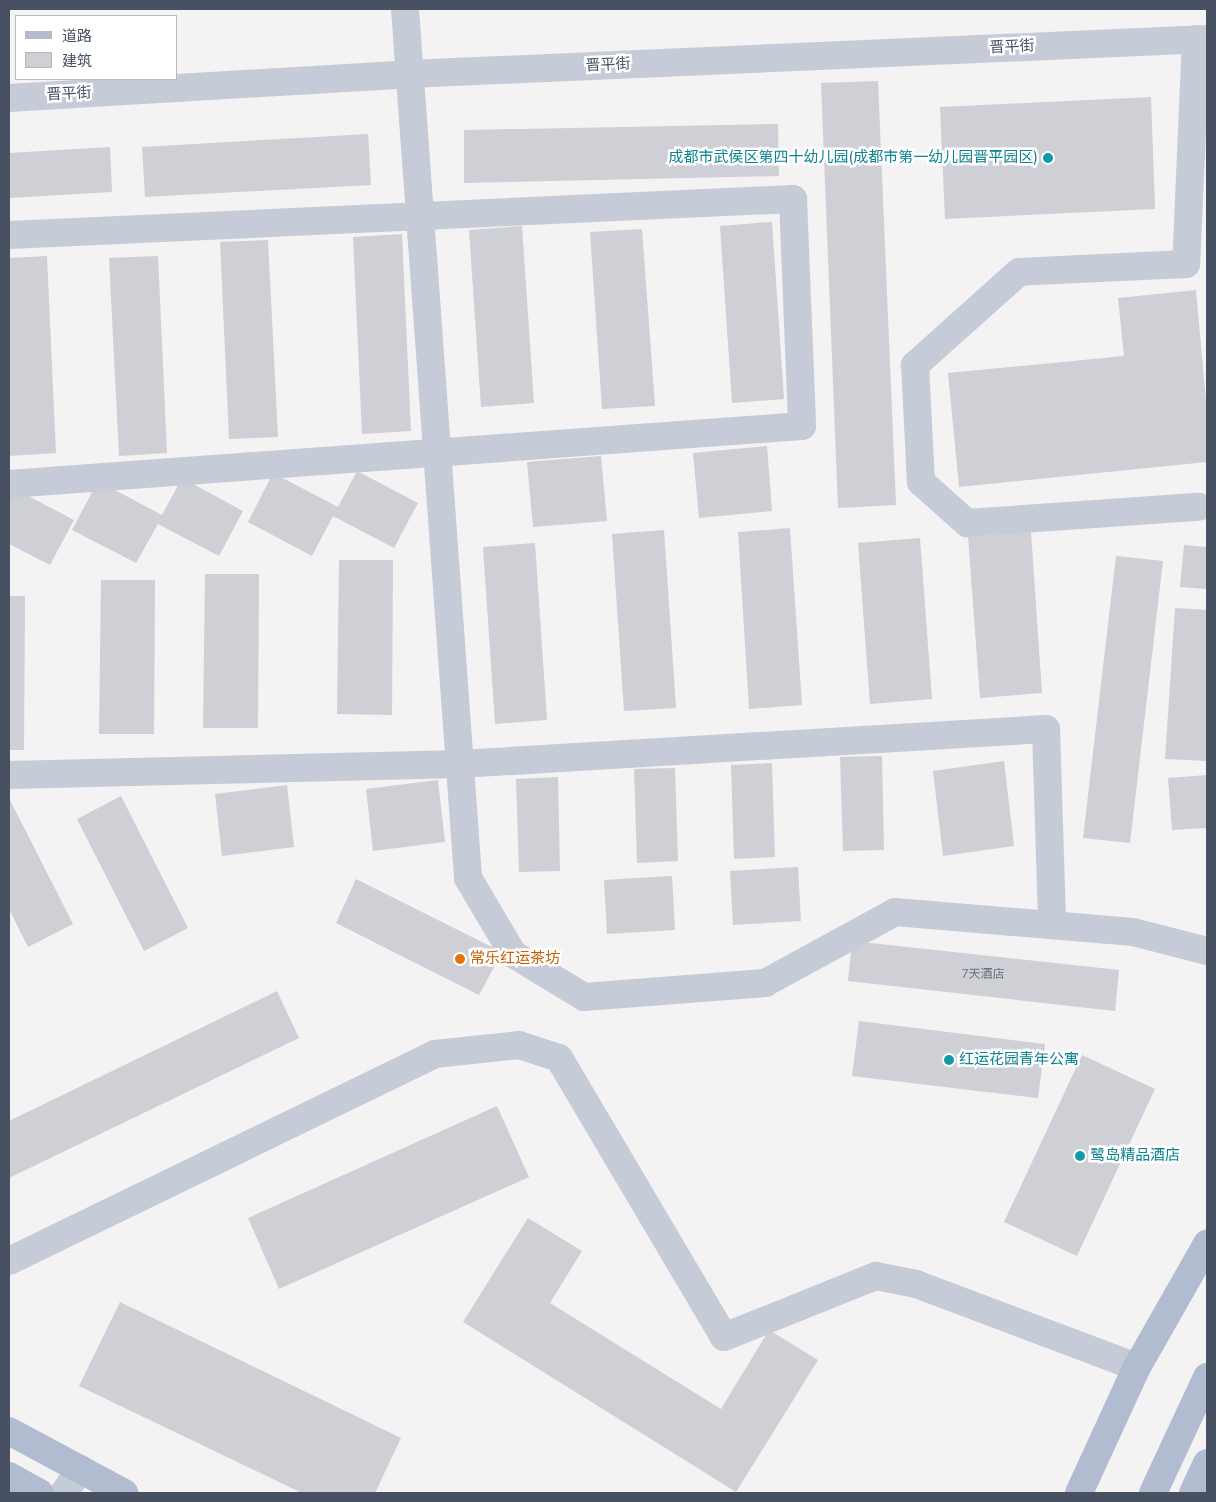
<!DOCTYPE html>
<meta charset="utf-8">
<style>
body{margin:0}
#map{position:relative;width:1216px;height:1502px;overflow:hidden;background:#f4f2f2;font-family:"Nunito Sans","Noto Sans SC",sans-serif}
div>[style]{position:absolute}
.building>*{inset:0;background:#ced0d6}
.minor>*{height:28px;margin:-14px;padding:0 14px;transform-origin:14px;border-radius:14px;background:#c5cbd7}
.major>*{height:28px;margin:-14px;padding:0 14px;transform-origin:14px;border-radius:14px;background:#b1bcd1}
.dots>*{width:14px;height:14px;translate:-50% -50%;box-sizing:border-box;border:2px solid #fff;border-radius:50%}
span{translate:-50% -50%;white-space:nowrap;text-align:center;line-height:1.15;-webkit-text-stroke:5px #fff;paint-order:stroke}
.number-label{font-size:12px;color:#6a717e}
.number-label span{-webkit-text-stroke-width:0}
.street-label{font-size:15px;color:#485161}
.culture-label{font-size:15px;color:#0d838f}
.right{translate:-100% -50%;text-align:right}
.left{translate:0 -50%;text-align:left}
.food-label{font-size:15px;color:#c56008}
.frame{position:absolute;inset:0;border:10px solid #485161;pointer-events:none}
.legend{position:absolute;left:15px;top:15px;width:162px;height:65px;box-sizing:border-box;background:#fff;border:1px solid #b6b9c0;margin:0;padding:6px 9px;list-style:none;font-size:15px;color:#485161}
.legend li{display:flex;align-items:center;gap:10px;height:25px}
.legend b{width:25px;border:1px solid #b6b9c0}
</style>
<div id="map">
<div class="building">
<i style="clip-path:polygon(878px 81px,896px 505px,838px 508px,821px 83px)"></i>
<i style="clip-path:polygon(1151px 97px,1155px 209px,945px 219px,940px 107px)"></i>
<i style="clip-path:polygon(778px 124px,779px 176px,464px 183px,464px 130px)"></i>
<i style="clip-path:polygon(368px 134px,371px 185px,145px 197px,142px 147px)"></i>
<i style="clip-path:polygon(110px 147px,112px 192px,9px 198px,9px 153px)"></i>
<i style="clip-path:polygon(772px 222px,784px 399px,732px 403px,720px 226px)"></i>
<i style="clip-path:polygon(522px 226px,534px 403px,481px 407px,469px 230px)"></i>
<i style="clip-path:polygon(642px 229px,655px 406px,602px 409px,590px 232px)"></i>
<i style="clip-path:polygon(402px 234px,411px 431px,362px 434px,353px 237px)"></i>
<i style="clip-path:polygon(268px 240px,278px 437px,229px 439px,220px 242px)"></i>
<i style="clip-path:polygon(47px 256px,56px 453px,9px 456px,9px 258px)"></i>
<i style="clip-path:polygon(158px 256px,167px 453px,119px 456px,109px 258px)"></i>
<i style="clip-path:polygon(1196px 290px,1207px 412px,1207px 462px,959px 487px,948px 373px,1124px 356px,1118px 298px)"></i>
<i style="clip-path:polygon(767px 446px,772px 511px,699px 518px,693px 453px)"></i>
<i style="clip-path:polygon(601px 456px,607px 521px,533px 527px,527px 462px)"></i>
<i style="clip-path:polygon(357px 471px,418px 503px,394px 548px,333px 516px,312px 556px,248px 522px,273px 473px,338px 507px)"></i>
<i style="clip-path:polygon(182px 478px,243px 511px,219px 556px,158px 524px,136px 563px,72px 530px,98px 481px,162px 515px)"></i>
<i style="clip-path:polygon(13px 488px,74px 520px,50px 565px,9px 544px,9px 496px)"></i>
<i style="clip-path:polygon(790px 528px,802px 705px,749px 709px,738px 532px)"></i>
<i style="clip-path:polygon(664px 530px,676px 708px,624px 711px,612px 534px)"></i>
<i style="clip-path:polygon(1031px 532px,1042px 693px,980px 698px,968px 537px)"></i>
<i style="clip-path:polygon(920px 538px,932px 699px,870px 704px,858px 543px)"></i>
<i style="clip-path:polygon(535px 543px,547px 720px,495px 724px,483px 547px)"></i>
<i style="clip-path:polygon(1184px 545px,1207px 547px,1207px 589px,1180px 587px)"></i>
<i style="clip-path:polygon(1116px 556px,1163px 561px,1130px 843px,1083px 838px)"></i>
<i style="clip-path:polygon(339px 560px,393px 560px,392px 715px,337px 714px)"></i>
<i style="clip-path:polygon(205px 574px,259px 574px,258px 728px,203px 728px)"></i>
<i style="clip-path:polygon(101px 580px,155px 580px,154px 734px,99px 734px)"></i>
<i style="clip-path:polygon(9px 596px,25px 596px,24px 750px,9px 750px)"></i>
<i style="clip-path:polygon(1175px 608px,1207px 610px,1207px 761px,1165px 759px)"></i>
<i style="clip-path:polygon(882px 756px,884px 850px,843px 851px,840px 757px)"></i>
<i style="clip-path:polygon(1004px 761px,1014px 846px,943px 856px,933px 771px)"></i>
<i style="clip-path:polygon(772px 763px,775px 857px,734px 859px,731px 765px)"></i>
<i style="clip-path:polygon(675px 768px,678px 861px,637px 863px,634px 769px)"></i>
<i style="clip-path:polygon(1207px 775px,1207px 828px,1172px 830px,1168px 778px)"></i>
<i style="clip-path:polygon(558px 777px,560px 871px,519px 872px,516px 779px)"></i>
<i style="clip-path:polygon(438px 780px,445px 842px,373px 851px,366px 789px)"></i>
<i style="clip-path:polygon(287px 785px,294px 847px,222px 856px,215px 794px)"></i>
<i style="clip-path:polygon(121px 796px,188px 928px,144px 951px,77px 819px)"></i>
<i style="clip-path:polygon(9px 798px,73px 924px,28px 947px,9px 909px)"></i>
<i style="clip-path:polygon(798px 867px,801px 921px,733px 925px,730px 871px)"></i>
<i style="clip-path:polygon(672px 876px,675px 930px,607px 934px,604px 880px)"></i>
<i style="clip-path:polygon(356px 879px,502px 952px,479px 995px,336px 923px)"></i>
<i style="clip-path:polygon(852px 941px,1119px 970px,1115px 1011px,848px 981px)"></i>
<i style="clip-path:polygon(277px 991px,299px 1038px,9px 1178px,9px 1121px)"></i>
<i style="clip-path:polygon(859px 1021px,1045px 1044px,1038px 1098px,852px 1076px)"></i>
<i style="clip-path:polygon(1082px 1055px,1155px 1089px,1077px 1256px,1004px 1222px)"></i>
<i style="clip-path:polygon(497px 1106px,529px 1177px,279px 1289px,248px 1218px)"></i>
<i style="clip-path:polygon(528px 1218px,582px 1251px,550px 1303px,721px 1409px,769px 1330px,818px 1360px,736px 1492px,463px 1322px)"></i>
<i style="clip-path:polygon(120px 1302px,401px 1438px,375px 1493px,302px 1493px,79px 1386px)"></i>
</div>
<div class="minor">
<i style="left:405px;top:9px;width:871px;rotate:85.85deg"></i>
<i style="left:468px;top:878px;width:88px;rotate:59.4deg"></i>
<i style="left:513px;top:954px;width:83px;rotate:31.2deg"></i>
<i style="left:584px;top:997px;width:182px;rotate:-4.4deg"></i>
<i style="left:765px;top:983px;width:148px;rotate:-28.6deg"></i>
<i style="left:895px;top:912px;width:239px;rotate:4.8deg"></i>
<i style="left:1133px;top:932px;width:76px;rotate:14.4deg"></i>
<i style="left:1196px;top:39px;width:225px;rotate:92.5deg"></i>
<i style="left:1186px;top:264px;width:167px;rotate:177.3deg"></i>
<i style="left:1019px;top:272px;width:140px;rotate:138.2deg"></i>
<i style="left:915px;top:365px;width:117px;rotate:87.1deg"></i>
<i style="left:921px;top:482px;width:62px;rotate:41.7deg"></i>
<i style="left:967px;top:523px;width:232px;rotate:-4deg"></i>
<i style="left:9px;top:98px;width:401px;rotate:-3.4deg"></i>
<i style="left:409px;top:74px;width:799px;rotate:-2.51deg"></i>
<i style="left:9px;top:235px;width:785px;rotate:-2.63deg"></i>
<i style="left:793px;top:199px;width:227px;rotate:87.7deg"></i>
<i style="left:802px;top:426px;width:795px;rotate:175.82deg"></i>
<i style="left:9px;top:775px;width:451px;rotate:-1.4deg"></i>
<i style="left:460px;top:764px;width:587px;rotate:-3.42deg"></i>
<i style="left:1046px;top:729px;width:196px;rotate:88.2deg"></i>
<i style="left:9px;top:1261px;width:474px;rotate:-25.9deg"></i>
<i style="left:435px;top:1054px;width:84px;rotate:-6.1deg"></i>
<i style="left:519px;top:1045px;width:42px;rotate:18deg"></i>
<i style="left:559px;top:1058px;width:324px;rotate:59.4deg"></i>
<i style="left:724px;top:1337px;width:164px;rotate:-21.9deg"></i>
<i style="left:876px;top:1276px;width:41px;rotate:11.3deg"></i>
<i style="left:916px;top:1284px;width:236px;rotate:20.6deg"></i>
<i style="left:64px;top:1493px;width:29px;rotate:-56deg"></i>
</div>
<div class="major">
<i style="left:9px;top:1431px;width:131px;rotate:28.3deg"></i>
<i style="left:9px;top:1476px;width:35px;rotate:29deg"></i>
<i style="left:1079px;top:1493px;width:139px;rotate:-65.3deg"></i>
<i style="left:1137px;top:1367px;width:142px;rotate:-60.4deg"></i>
<i style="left:1153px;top:1493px;width:128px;rotate:-65deg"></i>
<i style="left:1193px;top:1493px;width:33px;rotate:-65deg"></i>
</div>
<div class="dots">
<i style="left:1048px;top:158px;background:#0f9aa8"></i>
<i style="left:460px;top:959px;background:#e8710a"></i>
<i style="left:949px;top:1060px;background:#0f9aa8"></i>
<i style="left:1080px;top:1156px;background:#0f9aa8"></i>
</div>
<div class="number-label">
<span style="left:983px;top:975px">7天酒店</span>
</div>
<div class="street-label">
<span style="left:1012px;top:47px;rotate:-3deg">晋平街</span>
<span style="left:608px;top:65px;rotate:-3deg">晋平街</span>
<span style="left:69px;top:94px;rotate:-3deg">晋平街</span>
</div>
<div class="culture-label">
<span class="right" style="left:1038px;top:158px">成都市武侯区第四十幼儿园(成都市第一幼儿园晋平园区)</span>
<span class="left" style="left:959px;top:1060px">红运花园青年公寓</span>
<span class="left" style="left:1090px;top:1156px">鹭岛精品酒店</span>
</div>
<div class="food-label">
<span class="left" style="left:470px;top:959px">常乐红运茶坊</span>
</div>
<div class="frame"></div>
<ul class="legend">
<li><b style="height:6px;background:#b1bcd1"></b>道路</li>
<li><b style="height:14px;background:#ced0d6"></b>建筑</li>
</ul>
</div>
